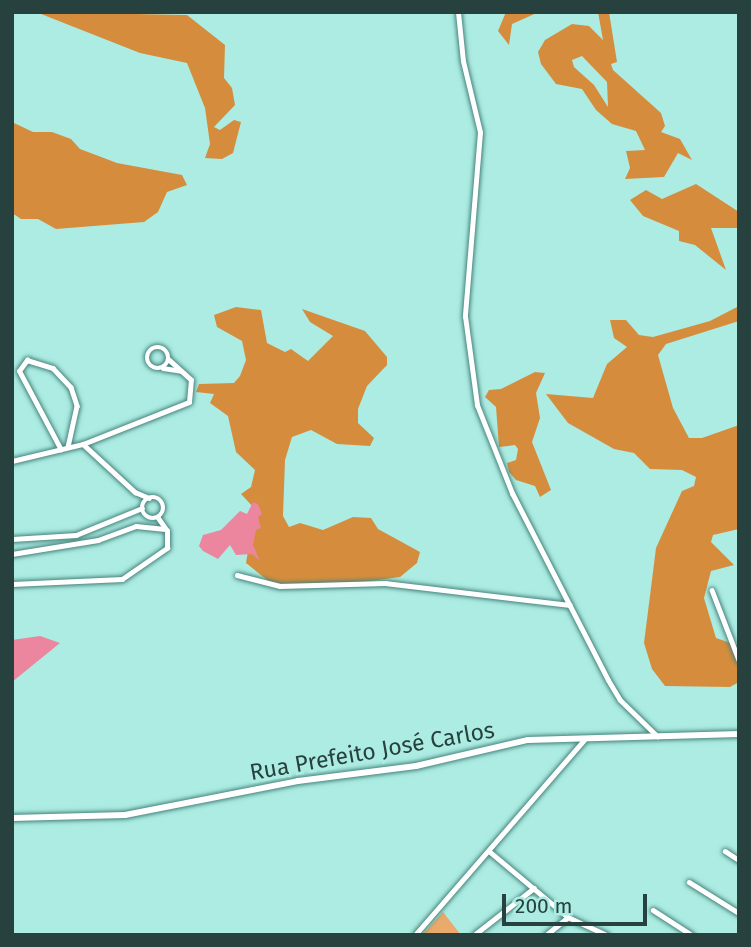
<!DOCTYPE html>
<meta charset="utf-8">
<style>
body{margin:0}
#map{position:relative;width:751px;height:947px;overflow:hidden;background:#acece3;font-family:"Fira Sans",sans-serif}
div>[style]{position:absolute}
.green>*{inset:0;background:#e9aa6b}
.forest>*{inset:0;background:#d58d3d}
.water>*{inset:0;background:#ec859e}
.roads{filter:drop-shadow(0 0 2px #46847c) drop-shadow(0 0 2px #46847c)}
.minor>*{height:4.5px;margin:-2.25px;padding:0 2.25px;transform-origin:2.25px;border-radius:2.25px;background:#fff}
.minor>.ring{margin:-2.25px;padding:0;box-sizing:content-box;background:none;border:4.5px solid #fff;border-radius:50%}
.tertiary>*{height:5px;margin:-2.5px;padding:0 2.5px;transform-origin:2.5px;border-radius:2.5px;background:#fff}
.secondary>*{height:6px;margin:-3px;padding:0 3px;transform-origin:3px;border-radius:3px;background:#fff}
span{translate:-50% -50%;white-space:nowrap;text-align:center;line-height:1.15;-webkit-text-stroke:6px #acece3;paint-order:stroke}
.street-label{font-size:23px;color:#27413e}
.frame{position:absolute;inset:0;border:14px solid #27413e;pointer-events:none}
.scale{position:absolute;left:502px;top:894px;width:145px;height:32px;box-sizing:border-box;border:4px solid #27413e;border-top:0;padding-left:9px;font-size:21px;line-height:24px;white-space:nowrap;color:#27413e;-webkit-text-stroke:5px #acece3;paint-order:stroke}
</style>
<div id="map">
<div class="green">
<i style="clip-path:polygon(443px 912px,461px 935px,422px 935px)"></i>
</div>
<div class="forest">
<i style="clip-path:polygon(36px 12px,187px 15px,225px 45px,224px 78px,232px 88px,235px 105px,214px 127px,220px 130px,234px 120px,241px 122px,233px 153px,222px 159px,205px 158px,210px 144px,205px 108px,187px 63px,140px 53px)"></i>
<i style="clip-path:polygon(506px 12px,539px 12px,512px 24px,509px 45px,498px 31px)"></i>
<i style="clip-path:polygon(evenodd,598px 12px,609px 12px,617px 62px,611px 64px,613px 70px,661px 113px,665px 126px,661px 132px,680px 139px,692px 160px,678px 153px,664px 177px,625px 179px,630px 168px,626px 151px,645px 150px,636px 131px,612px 124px,596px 110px,582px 89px,556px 84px,541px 64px,538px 52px,545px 40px,572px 24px,589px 26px,603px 40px,598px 12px,582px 56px,607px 82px,608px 107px,594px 85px,574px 67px,572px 60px,582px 56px)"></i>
<i style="clip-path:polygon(12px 122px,33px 132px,52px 132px,71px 139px,80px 149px,117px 163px,182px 175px,187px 185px,167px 192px,158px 212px,144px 222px,56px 229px,38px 219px,21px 219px,12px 213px)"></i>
<i style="clip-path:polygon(696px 184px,739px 212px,739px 228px,711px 228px,726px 270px,695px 245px,679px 241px,679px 231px,643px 216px,630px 200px,646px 190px,662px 199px)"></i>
<i style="clip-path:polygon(739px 306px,739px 321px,666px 344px,658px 355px,673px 408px,689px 438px,702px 438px,739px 425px,739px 529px,713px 535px,711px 542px,734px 565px,711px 571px,704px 598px,716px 638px,739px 646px,739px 682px,730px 687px,665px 686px,652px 669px,644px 643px,656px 548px,682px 491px,694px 486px,696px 477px,682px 470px,650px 469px,634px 453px,614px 449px,568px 423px,546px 394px,593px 398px,607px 364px,627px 347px,614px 338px,610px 320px,626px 320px,639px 335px,653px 337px,710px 321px)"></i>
<i style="clip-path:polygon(236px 307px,261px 310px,267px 343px,285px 352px,291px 349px,308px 361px,333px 336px,310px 322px,302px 309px,365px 331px,387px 357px,387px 365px,367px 386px,358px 409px,358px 423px,374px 438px,370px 446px,337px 444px,311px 430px,292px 437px,285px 460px,283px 516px,289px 527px,300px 523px,323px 530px,353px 517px,371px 518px,378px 529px,420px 552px,417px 563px,400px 577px,340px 585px,271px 583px,246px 563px,255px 509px,241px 494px,251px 487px,255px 470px,236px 452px,228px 416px,210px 403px,214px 394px,196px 392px,199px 384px,234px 383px,240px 376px,246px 360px,242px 341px,217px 327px,214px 315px)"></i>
<i style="clip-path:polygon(535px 372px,545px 373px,536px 393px,540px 418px,532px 442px,551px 490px,540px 497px,535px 486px,516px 480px,509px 472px,507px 463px,516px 460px,518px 449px,515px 445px,499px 447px,496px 407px,485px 397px,489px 390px,501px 389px)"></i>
</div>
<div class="water">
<i style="clip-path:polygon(253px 502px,258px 504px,262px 514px,258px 517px,261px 528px,256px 530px,253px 545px,260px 561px,252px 554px,236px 555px,230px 545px,218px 559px,203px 551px,199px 546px,203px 535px,221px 530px,240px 511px,247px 514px)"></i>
<i style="clip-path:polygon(40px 636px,60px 643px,12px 682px,12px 640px)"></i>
</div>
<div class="roads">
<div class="minor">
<i class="ring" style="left:147px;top:347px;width:17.5px;height:17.5px"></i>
<i style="left:163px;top:368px;width:18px;rotate:9deg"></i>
<i style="left:83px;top:444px;width:71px;rotate:42.7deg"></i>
<i style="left:135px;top:492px;width:15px;rotate:23deg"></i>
<i style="left:61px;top:450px;width:89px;rotate:-118deg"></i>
<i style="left:19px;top:371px;width:14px;rotate:-54deg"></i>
<i style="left:27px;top:360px;width:27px;rotate:17deg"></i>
<i style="left:53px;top:368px;width:26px;rotate:47deg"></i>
<i style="left:71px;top:387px;width:20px;rotate:72deg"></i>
<i style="left:77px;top:406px;width:42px;rotate:102.4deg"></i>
<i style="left:12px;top:461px;width:73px;rotate:-13.5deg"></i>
<i style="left:83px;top:444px;width:114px;rotate:-21.6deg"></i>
<i style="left:189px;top:402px;width:22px;rotate:-85deg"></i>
<i style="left:191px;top:380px;width:30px;rotate:-138deg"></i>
<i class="ring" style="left:142px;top:497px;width:17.5px;height:17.5px"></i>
<i style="left:12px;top:539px;width:64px;rotate:-3.6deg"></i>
<i style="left:76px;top:535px;width:71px;rotate:-22.2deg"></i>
<i style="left:12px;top:554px;width:87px;rotate:-9.2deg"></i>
<i style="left:98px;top:540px;width:40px;rotate:-20.2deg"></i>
<i style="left:136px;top:526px;width:29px;rotate:6deg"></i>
<i style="left:237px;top:575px;width:44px;rotate:14.3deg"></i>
<i style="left:280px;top:586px;width:105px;rotate:-1.6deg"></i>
<i style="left:385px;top:583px;width:186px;rotate:6.8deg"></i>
<i style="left:12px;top:584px;width:110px;rotate:-2.6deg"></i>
<i style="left:122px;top:579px;width:55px;rotate:-34.6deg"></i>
<i style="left:167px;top:548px;width:17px;rotate:-90deg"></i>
<i style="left:167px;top:531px;width:16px;rotate:-125deg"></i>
<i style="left:712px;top:590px;width:75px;rotate:68.9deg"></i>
<i style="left:489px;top:851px;width:103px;rotate:39.9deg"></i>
<i style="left:568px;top:917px;width:43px;rotate:24.8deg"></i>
<i style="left:725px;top:851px;width:17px;rotate:33deg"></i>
<i style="left:689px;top:882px;width:59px;rotate:31.8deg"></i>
<i style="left:653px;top:910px;width:46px;rotate:32.7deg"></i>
<i style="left:415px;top:935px;width:259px;rotate:-49.1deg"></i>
<i style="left:474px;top:935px;width:76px;rotate:-38.1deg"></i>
<i style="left:546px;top:935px;width:28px;rotate:-39deg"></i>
</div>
<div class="tertiary">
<i style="left:458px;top:12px;width:49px;rotate:84.2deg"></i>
<i style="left:463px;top:61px;width:73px;rotate:76.5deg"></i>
<i style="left:480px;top:132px;width:185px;rotate:94.7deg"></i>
<i style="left:465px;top:316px;width:90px;rotate:82.3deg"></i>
<i style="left:477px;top:405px;width:95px;rotate:68.3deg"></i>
<i style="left:512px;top:493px;width:210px;rotate:62.8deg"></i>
<i style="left:608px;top:680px;width:23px;rotate:59deg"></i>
<i style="left:620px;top:700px;width:52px;rotate:44.2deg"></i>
</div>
<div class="secondary">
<i style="left:12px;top:818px;width:113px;rotate:-1.5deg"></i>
<i style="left:125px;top:815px;width:176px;rotate:-11.1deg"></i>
<i style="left:298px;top:781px;width:119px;rotate:-7.2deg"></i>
<i style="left:416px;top:766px;width:115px;rotate:-13.1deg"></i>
<i style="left:528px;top:740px;width:211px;rotate:-1.6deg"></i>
</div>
</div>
<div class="street-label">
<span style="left:372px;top:751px;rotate:-10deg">Rua Prefeito José Carlos</span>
</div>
<div class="frame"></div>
<div class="scale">200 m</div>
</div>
